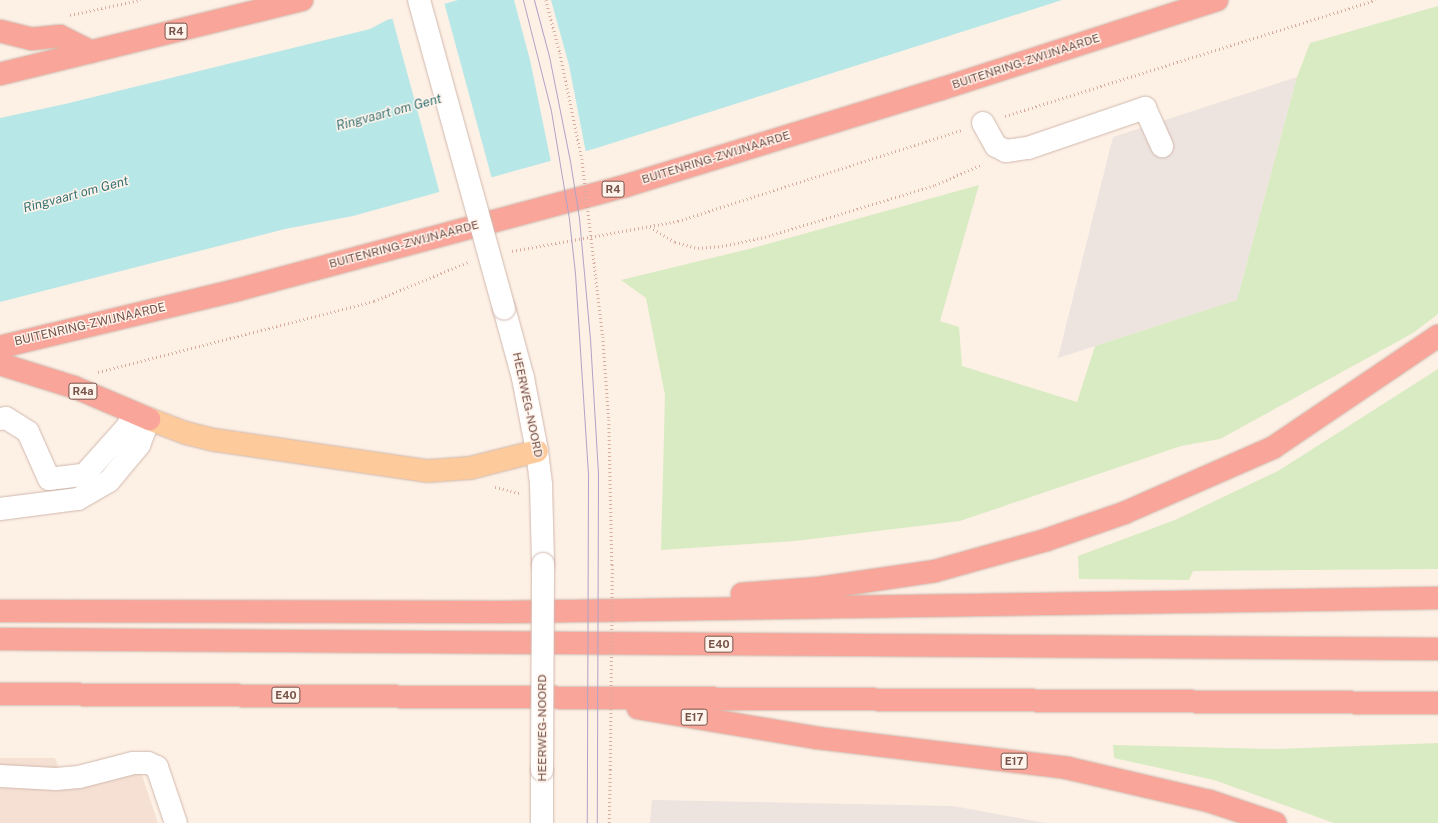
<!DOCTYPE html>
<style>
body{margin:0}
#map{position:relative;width:1438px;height:823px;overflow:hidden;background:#fdf0e5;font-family:"Public Sans",sans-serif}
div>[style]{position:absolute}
.residential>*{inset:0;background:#f5e0d3}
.industrial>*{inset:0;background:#ede3df}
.green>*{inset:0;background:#d9ebc2}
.water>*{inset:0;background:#b8e7e7}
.pier>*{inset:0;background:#fdf0e5}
.path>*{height:2.5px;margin-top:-1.25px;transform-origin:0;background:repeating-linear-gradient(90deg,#d8ac9e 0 1px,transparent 0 4px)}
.roads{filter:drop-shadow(0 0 1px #d1b8ad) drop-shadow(0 0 1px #d1b8ad)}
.minor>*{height:22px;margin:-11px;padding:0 11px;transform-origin:11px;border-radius:11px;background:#fff}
.major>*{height:22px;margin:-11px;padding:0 11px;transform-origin:11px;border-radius:11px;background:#fdca9b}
.highway>*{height:22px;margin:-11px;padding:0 11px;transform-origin:11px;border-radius:11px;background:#f9a59a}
.tram>*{height:1px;margin:-0.5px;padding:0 0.5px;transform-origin:0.5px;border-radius:0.5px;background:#b1a2c7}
.path-bridge>*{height:2.5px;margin-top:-1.25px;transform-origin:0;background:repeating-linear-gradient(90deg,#d8ac9e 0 1px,transparent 0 4px)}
.bridges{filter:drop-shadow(0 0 1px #d1b8ad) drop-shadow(0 0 1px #d1b8ad)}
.minor-bridge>*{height:22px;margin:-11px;padding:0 11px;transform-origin:11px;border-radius:11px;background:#fff}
span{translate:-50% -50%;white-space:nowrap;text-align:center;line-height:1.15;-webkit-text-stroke:3px #fff4ec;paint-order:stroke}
.shield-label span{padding:1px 3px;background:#fff4ec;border:1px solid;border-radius:3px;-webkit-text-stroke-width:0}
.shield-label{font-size:11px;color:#775349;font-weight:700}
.street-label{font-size:12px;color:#775349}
.water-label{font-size:13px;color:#397475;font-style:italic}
</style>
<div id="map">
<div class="residential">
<i style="clip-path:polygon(135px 755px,158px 823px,0 823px,0 758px,55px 758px,60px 772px)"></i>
</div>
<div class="industrial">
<i style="clip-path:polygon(1297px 77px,1237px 300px,1058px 358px,1113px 137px)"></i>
<i style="clip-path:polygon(652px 800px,953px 806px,1046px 823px,650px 823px)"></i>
</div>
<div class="green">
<i style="clip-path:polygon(1438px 6px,1438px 314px,1413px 333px,1220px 439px,1181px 446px,960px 521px,795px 541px,661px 550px,665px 395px,646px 298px,621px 280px,757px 247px,979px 185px,940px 321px,959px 327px,962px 366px,1077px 402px,1095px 346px,1237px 300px,1297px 77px,1310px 43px)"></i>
<i style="clip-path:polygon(1438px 369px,1438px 569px,1193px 571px,1189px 580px,1079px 579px,1078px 556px,1175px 520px,1278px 471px)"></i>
<i style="clip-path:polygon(1438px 743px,1438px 823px,1334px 823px,1214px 780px,1114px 758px,1113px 745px,1277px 749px)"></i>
</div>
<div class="water">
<i style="clip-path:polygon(458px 0,1062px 0,597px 148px,353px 216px,285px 229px,0 302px,0 118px,65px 104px,370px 29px,387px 20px)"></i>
</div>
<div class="pier">
<i style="clip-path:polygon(514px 0,551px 0,569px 65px,586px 153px,551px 162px,530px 60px)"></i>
<i style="clip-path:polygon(444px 2px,492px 179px,440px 194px,392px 17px)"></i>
</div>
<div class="path">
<i style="left:70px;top:15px;width:72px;rotate:-12.1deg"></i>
<i style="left:1005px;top:116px;width:388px;rotate:-17.4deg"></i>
<i style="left:650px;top:227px;width:29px;rotate:31deg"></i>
<i style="left:675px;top:242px;width:24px;rotate:15deg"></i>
<i style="left:698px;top:248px;width:24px;rotate:-5deg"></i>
<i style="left:722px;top:246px;width:40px;rotate:-12deg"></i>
<i style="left:761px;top:238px;width:182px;rotate:-16.9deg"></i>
<i style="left:935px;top:185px;width:52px;rotate:-23.6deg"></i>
<i style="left:512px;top:251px;width:169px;rotate:-10.2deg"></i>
<i style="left:678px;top:221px;width:298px;rotate:-17.8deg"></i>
<i style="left:603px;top:337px;width:83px;rotate:85.9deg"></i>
<i style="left:609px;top:420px;width:145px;rotate:88.8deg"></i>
<i style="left:98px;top:372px;width:285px;rotate:-14.4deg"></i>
<i style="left:374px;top:301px;width:102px;rotate:-22.5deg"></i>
<i style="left:495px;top:487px;width:25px;rotate:14deg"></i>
<i style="left:609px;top:823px;width:53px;rotate:-88.9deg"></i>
</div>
<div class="roads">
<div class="minor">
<i style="left:983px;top:123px;width:26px;rotate:61deg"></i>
<i style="left:996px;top:146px;width:11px;rotate:27deg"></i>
<i style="left:1006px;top:151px;width:22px;rotate:-8deg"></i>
<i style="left:1028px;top:148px;width:124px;rotate:-18.9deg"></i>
<i style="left:1145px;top:108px;width:42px;rotate:65.9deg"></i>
<i style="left:504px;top:308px;width:73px;rotate:74.8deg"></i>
<i style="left:523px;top:378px;width:74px;rotate:79.1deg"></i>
<i style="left:537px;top:451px;width:34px;rotate:83deg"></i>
<i style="left:541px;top:485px;width:79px;rotate:88.5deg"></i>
<i style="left:0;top:419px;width:6px;rotate:-9deg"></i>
<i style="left:6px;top:418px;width:26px;rotate:32deg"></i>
<i style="left:28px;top:432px;width:51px;rotate:65.9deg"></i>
<i style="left:49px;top:479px;width:35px;rotate:-7deg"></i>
<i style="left:84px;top:475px;width:66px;rotate:-48.1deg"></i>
<i style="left:128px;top:426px;width:14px;rotate:-69deg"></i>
<i style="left:0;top:509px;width:79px;rotate:-7.3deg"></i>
<i style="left:78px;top:499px;width:36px;rotate:-30deg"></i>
<i style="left:109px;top:481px;width:47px;rotate:-50.2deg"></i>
<i style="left:139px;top:445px;width:28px;rotate:-69deg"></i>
<i style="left:0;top:776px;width:56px;rotate:3.1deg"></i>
<i style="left:56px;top:779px;width:23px;rotate:-5deg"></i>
<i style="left:79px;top:777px;width:56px;rotate:-14.5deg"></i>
<i style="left:133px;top:763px;width:15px"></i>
<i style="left:148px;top:763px;width:10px;rotate:24deg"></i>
<i style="left:157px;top:767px;width:59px;rotate:71.3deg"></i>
<i style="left:542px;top:823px;width:53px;rotate:-90deg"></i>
</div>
<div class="major">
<i style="left:149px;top:419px;width:40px;rotate:21deg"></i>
<i style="left:186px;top:433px;width:30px;rotate:14deg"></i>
<i style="left:215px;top:440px;width:215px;rotate:8.3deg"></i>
<i style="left:428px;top:471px;width:42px;rotate:-4.1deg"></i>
<i style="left:470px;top:468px;width:69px;rotate:-14.2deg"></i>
</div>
<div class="highway">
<i style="left:0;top:31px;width:32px;rotate:14deg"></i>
<i style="left:31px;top:39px;width:29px;rotate:-6deg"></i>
<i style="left:60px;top:36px;width:35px;rotate:27deg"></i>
<i style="left:0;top:74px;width:311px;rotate:-13.8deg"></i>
<i style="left:0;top:347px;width:244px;rotate:-13.5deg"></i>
<i style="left:237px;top:290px;width:402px;rotate:-15deg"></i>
<i style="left:625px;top:186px;width:331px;rotate:-17.1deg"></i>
<i style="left:941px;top:89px;width:290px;rotate:-17.9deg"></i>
<i style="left:0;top:364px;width:77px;rotate:17.3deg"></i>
<i style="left:74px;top:387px;width:82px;rotate:23.1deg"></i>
<i style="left:742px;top:594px;width:78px;rotate:-4.4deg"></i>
<i style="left:820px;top:588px;width:116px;rotate:-8.4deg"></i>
<i style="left:935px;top:571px;width:115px;rotate:-15.6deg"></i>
<i style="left:1046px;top:540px;width:83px;rotate:-19.1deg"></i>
<i style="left:1124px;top:513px;width:164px;rotate:-23.7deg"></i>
<i style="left:1274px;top:447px;width:198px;rotate:-34.1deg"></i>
<i style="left:0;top:611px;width:505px;rotate:0.11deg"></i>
<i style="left:505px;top:612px;width:933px;rotate:-0.86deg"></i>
<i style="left:0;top:639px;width:1438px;rotate:0.4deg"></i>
<i style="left:0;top:694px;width:1438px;rotate:0.36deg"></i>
<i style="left:638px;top:708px;width:181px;rotate:9.5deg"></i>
<i style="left:817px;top:738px;width:252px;rotate:6.8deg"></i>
<i style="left:1067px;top:768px;width:146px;rotate:13.1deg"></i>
<i style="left:1209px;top:801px;width:70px;rotate:18.4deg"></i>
</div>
</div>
<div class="tram">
<i style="left:523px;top:0;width:114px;rotate:75.8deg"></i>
<i style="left:551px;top:111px;width:109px;rotate:80.5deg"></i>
<i style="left:569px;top:219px;width:54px;rotate:83.7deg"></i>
<i style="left:575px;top:273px;width:203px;rotate:86.3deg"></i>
<i style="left:588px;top:476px;width:347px;rotate:90.2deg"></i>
<i style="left:534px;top:0;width:58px;rotate:75deg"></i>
<i style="left:549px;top:56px;width:107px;rotate:78.7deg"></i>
<i style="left:570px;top:161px;width:58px;rotate:81deg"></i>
<i style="left:579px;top:218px;width:121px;rotate:84.8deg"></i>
<i style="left:590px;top:339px;width:136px;rotate:86.6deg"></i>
<i style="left:598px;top:475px;width:348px;rotate:90.2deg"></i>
</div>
<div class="path-bridge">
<i style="left:546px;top:0;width:55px;rotate:75.2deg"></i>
<i style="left:560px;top:53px;width:108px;rotate:78.3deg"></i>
<i style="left:582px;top:159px;width:179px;rotate:83.3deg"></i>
<i style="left:610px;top:770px;width:205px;rotate:-89.4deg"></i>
</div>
<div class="bridges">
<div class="minor-bridge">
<i style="left:419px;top:0;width:320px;rotate:74.6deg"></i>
<i style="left:542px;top:770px;width:206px;rotate:-89.7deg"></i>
</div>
</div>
<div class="shield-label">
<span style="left:176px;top:31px">R4</span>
<span style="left:613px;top:189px">R4</span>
<span style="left:83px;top:391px">R4a</span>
<span style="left:719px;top:644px">E40</span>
<span style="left:286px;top:695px">E40</span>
<span style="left:694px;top:717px">E17</span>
<span style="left:1014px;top:761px">E17</span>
</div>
<div class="street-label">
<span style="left:1026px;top:62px;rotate:-18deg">BUITENRING-ZWIJNAARDE</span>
<span style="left:716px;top:158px;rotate:-17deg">BUITENRING-ZWIJNAARDE</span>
<span style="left:404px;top:245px;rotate:-15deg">BUITENRING-ZWIJNAARDE</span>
<span style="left:90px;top:325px;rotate:-13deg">BUITENRING-ZWIJNAARDE</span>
<span style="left:527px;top:405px;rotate:78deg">HEERWEG-NOORD</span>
<span style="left:543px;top:728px;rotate:-90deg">HEERWEG-NOORD</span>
</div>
<div class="water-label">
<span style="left:389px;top:113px;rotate:-15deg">Ringvaart om Gent</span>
<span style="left:76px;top:195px;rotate:-15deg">Ringvaart om Gent</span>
</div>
</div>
